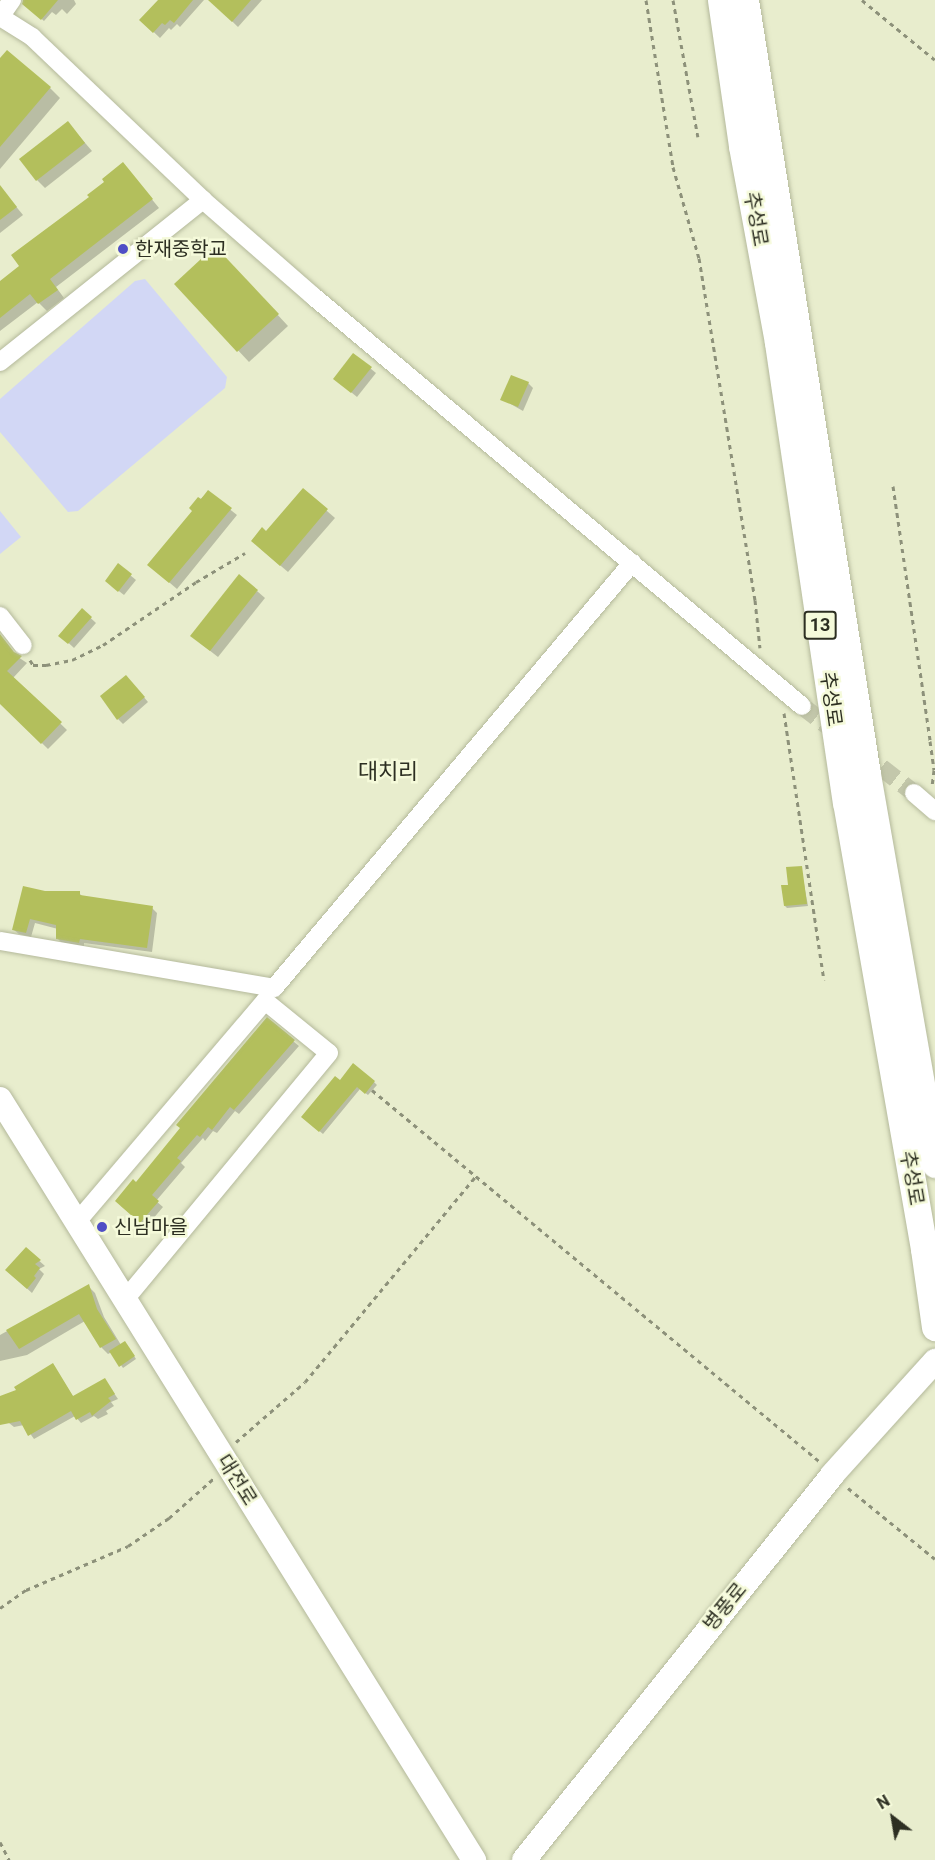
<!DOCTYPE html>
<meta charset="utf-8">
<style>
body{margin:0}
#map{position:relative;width:935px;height:1860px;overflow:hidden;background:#e8edcd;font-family:Roboto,"Noto Sans KR",sans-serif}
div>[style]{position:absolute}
.green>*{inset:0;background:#d2d7f5}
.shadow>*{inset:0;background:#0003}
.building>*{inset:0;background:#b3bf5c}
.street-tunnel>*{height:18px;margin-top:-9px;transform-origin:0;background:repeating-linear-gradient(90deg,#c3c7ab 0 18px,transparent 0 27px)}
.path>*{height:3px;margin-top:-1.5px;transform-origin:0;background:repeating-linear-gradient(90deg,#8d917a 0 4.5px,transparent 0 9px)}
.roads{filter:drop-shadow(0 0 2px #b4b99b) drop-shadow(0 0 2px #b4b99b)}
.street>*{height:18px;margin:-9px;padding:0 9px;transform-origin:9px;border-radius:9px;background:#fff}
.secondary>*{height:24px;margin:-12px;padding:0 12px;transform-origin:12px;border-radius:12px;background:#fff}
.primary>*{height:27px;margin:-13.5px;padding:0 13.5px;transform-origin:13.5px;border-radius:13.5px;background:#fff}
.dots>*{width:16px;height:16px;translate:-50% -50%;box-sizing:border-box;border:3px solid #f5fada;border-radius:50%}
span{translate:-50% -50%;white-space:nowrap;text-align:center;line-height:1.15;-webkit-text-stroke:5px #f5fada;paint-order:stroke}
.shield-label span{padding:2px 4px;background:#f5fada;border:2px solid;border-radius:4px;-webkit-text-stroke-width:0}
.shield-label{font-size:18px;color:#2d2f22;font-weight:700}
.street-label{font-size:20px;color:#2d2f22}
.poi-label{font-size:20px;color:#2d2f22}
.left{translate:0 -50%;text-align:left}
.quarter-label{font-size:22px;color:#2d2f22}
.north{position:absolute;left:863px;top:1788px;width:60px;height:60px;-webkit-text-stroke:4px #f5fada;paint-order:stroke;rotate:329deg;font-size:16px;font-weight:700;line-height:24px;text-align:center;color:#2d2f22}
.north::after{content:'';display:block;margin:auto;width:21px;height:27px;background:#2d2f22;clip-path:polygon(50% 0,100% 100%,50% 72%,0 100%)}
</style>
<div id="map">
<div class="green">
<i style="clip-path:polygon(145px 279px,227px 377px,225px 388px,78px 511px,68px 512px,0 432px,0 399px,135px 281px)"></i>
<i style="clip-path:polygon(0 511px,21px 537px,0 554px)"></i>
</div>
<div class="shadow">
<i style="clip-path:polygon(24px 0,74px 0,76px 4px,67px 14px,62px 9px,56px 15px,52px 12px,44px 21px,24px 3px)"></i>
<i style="clip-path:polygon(160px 0,204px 0,180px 27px,177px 24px,171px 30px,169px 28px,160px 38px,141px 20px)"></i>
<i style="clip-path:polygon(210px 0,262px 0,238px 27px)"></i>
<i style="clip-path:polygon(0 60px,50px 88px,60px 98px,0 169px)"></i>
<i style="clip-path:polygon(68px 123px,92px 151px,45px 188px,37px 180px)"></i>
<i style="clip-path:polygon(123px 164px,159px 208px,56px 287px,64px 298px,47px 311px,38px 302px,0 331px,0 283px,21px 266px)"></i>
<i style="clip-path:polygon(0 187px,23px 215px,0 233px)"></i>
<i style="clip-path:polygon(225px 258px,288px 326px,249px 362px,176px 284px)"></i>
<i style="clip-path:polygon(354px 355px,376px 373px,357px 397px,340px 383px)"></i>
<i style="clip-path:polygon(528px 383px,533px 388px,523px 411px,502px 399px)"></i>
<i style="clip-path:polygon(303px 490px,335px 518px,288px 572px,261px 549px)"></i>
<i style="clip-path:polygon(208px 492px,237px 515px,177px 589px,156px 571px,194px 511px,191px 508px)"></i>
<i style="clip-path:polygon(118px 565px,136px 580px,124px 595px,111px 585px)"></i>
<i style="clip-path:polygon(257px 591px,265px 598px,218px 657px,200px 643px)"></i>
<i style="clip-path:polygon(82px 610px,96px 623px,74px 648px,60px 635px)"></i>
<i style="clip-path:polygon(0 645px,27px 663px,13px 678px,67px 730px,48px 749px,0 702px)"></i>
<i style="clip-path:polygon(131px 682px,148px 702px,123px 724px,118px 719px)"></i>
<i style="clip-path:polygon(801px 867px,808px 906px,787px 908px,785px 906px,790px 886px)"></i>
<i style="clip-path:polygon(45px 892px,79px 893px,84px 898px,152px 908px,157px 913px,152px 952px,84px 943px,84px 947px,63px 944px,58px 939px,58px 929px,35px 923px,31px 937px,19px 934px,14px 930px)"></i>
<i style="clip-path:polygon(267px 1020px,299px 1046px,239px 1114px,235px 1111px,217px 1133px,213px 1131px,205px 1141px,203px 1138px,181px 1163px,185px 1167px,156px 1201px,163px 1207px,146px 1227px,121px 1206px)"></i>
<i style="clip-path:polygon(340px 1082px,374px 1082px,377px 1085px,368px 1095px,360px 1089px,323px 1134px,306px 1120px)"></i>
<i style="clip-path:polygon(26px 1249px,45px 1266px,39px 1269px,44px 1274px,32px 1293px,12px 1275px)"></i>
<i style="clip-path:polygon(88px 1286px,95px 1293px,104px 1317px,121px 1345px,127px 1345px,136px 1359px,123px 1368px,112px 1352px,108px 1354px,101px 1347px,85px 1321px,27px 1355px,0 1361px,0 1335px)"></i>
<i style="clip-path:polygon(53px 1365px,74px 1398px,105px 1380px,118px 1399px,111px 1402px,114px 1406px,106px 1411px,108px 1414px,98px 1419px,94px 1416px,81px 1423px,75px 1416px,34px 1439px,24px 1425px,14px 1427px,9px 1423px,0 1398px,18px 1391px)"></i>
</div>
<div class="building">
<i style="clip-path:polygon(23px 0,58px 0,41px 20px,22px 4px)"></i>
<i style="clip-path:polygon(158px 0,193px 0,174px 23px,170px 20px,165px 25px,162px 23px,153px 33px,139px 20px)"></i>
<i style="clip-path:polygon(208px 0,251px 0,232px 22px)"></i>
<i style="clip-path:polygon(7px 50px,51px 87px,0 147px,0 58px)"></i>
<i style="clip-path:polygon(68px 121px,85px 143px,36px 181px,19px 159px)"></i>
<i style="clip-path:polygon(123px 162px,153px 199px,50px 279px,58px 290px,38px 304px,30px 294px,0 318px,0 281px,19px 266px,11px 255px,89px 197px,87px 195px,104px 182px,102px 179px)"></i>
<i style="clip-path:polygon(0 185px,17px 207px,0 220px)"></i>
<i style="clip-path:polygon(215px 246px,279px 314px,237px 352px,174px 284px)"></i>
<i style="clip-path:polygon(353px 353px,372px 367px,351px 393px,333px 379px)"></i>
<i style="clip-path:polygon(511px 375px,529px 382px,518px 407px,500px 400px)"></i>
<i style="clip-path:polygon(303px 488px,328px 509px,280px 566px,251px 541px,262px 527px,266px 531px)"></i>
<i style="clip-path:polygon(208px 490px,232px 508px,169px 583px,147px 565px,192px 511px,189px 508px,198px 497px,201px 499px)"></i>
<i style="clip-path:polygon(118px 563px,132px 574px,118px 592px,105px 581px)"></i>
<i style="clip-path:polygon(239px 574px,258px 590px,210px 651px,190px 636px)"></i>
<i style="clip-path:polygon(82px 608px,92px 617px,68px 644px,58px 636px)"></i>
<i style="clip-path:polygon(0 634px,14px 652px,22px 656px,7px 671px,62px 722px,41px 744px,0 704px)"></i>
<i style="clip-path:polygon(126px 675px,145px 697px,117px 720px,100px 696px)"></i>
<i style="clip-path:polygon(802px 866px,807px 904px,784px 906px,781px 885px,788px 885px,786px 867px)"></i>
<i style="clip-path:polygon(23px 886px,45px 891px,80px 891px,80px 895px,153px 906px,147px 948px,80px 939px,79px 943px,56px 939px,56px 925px,30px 919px,26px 933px,12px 930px)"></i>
<i style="clip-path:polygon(267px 1017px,295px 1040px,234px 1110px,230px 1107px,212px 1130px,208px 1127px,200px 1137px,197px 1135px,177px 1158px,181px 1161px,152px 1195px,159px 1201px,140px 1223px,115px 1201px,133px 1179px,136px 1182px,180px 1128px,176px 1125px)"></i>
<i style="clip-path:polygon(353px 1063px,375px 1081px,365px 1094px,357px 1087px,319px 1132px,301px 1117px,335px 1076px,340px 1080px)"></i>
<i style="clip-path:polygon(26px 1247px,41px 1260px,35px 1264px,40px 1268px,34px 1276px,36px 1278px,27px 1289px,5px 1270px)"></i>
<i style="clip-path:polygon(89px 1284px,97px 1309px,116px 1339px,100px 1348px,79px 1314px,19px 1349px,6px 1330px)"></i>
<i style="clip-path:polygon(125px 1341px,135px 1356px,119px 1367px,109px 1351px)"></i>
<i style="clip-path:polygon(53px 1363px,73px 1396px,105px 1378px,115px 1394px,108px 1398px,111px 1401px,92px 1416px,90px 1412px,76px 1420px,71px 1411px,28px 1436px,20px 1421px,0 1425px,0 1396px,16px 1390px,14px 1387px)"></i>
</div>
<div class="street-tunnel">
<i style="left:802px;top:706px;width:46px;rotate:37.9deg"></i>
<i style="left:860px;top:751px;width:68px;rotate:37.9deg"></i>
</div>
<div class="path">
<i style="left:646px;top:0;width:169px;rotate:80.8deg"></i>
<i style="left:673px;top:167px;width:95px;rotate:74.1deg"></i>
<i style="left:699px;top:258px;width:347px;rotate:80.7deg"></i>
<i style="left:755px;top:600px;width:48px;rotate:84.1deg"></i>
<i style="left:673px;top:0;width:139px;rotate:79.7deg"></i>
<i style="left:862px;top:0;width:94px;rotate:39.4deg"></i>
<i style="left:893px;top:486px;width:258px;rotate:81.7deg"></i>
<i style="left:930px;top:741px;width:29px;rotate:82deg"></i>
<i style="left:934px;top:770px;width:16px;rotate:97deg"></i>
<i style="left:30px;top:660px;width:6px;rotate:59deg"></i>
<i style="left:33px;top:665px;width:13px"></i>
<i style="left:46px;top:665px;width:26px;rotate:-11deg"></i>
<i style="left:72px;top:660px;width:34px;rotate:-26deg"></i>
<i style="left:103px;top:645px;width:112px;rotate:-34.1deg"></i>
<i style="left:196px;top:582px;width:57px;rotate:-30.6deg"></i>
<i style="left:784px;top:713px;width:270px;rotate:81.5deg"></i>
<i style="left:372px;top:1090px;width:581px;rotate:39.69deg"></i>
<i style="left:236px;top:1442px;width:91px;rotate:-41deg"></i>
<i style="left:305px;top:1382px;width:268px;rotate:-50.3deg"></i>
<i style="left:848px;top:1488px;width:112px;rotate:39.2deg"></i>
<i style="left:0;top:1608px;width:32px;rotate:-35deg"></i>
<i style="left:26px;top:1590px;width:111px;rotate:-23.3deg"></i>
<i style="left:128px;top:1546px;width:50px;rotate:-34.3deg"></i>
<i style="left:169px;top:1518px;width:59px;rotate:-41.6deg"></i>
<i style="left:0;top:1842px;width:20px;rotate:63deg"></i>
</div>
<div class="roads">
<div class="street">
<i style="left:0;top:17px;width:21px;rotate:-55deg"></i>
<i style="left:2px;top:18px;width:36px;rotate:32deg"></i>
<i style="left:32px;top:37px;width:236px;rotate:43.6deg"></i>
<i style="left:203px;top:200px;width:146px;rotate:41.1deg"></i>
<i style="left:313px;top:296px;width:638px;rotate:39.98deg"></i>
<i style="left:0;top:362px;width:260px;rotate:-38.6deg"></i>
<i style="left:0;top:616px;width:37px;rotate:52deg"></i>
<i style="left:914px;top:793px;width:28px;rotate:41deg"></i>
<i style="left:0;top:941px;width:278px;rotate:9.7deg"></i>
<i style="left:274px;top:988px;width:556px;rotate:-49.89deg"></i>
<i style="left:76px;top:1223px;width:292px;rotate:-49.6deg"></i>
<i style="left:265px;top:1001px;width:82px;rotate:39.1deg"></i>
<i style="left:329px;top:1053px;width:320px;rotate:129.6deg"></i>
</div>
<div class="secondary">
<i style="left:0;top:1099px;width:897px;rotate:58.08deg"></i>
<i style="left:524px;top:1860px;width:493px;rotate:-51.3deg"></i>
<i style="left:832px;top:1475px;width:154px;rotate:-47.9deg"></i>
</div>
<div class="primary">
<i style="left:721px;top:0;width:148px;rotate:81.8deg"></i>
<i style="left:742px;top:146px;width:200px;rotate:79.6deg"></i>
<i style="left:778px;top:343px;width:464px;rotate:81.6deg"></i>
<i style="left:846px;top:802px;width:454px;rotate:80.1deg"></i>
<i style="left:924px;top:1249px;width:79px;rotate:82deg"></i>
<i style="left:745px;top:0;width:784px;rotate:81.04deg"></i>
<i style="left:867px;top:774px;width:396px;rotate:80.1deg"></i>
</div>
</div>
<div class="dots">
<i style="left:123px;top:249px;background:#4f4ec5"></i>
<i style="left:102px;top:1227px;background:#4f4ec5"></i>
</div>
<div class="shield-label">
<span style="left:820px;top:625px">13</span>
</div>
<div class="street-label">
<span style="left:756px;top:219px;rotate:80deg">추성로</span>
<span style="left:831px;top:699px;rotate:82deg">추성로</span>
<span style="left:912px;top:1178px;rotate:80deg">추성로</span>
<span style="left:237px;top:1480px;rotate:58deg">대전로</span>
<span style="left:725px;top:1607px;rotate:-51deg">병풍로</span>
</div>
<div class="poi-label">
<span class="left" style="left:135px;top:249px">한재중학교</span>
<span class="left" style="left:114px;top:1227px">신남마을</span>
</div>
<div class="quarter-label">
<span style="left:388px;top:772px">대치리</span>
</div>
<div class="north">N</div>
</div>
